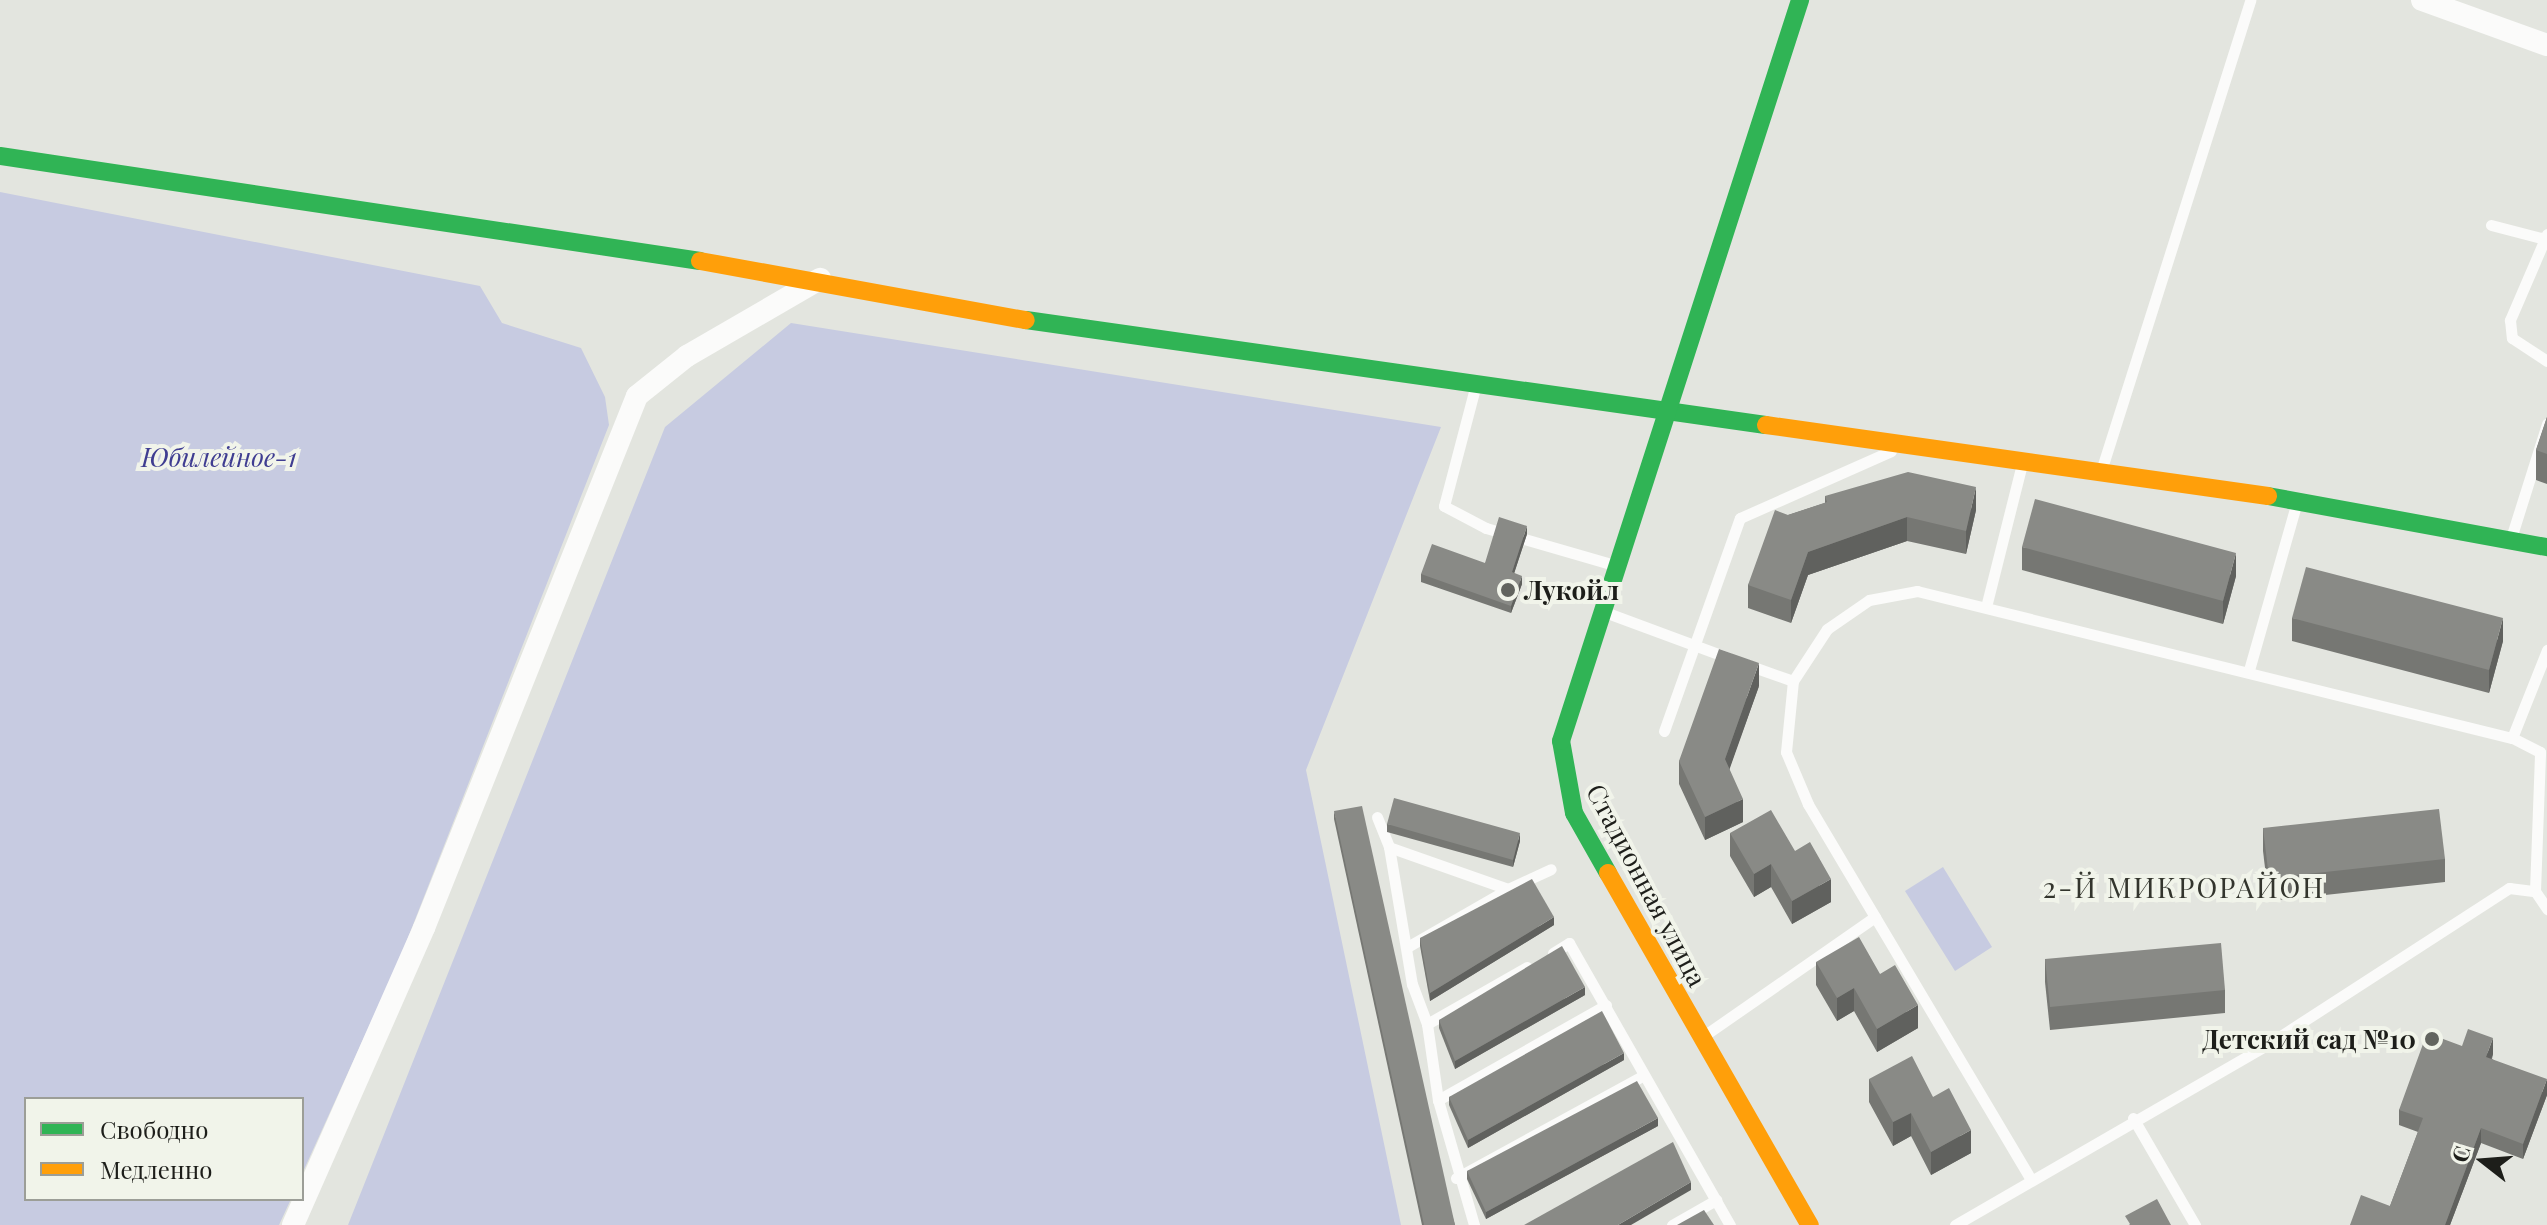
<!DOCTYPE html>
<meta charset="utf-8">
<style>
body{margin:0}
#map{position:relative;width:2547px;height:1225px;overflow:hidden;background:#e3e5df;font-family:"Playfair Display",serif}
div>[style]{position:absolute}
.green>*{inset:0;background:#c7cbe1}
.lane>*{height:11px;margin:-5.5px;padding:0 5.5px;transform-origin:5.5px;border-radius:5.5px;background:#fbfbfa}
.street>*{height:22px;margin:-11px;padding:0 11px;transform-origin:11px;border-radius:11px;background:#fbfbfa}
.fast>*{height:18px;margin:-9px;padding:0 9px;transform-origin:9px;border-radius:9px;background:#30b455}
.slow>*{height:18px;margin:-9px;padding:0 9px;transform-origin:9px;border-radius:9px;background:#ff9f0a}
.wall>*{inset:0;background:#767773}
.shaded-wall>*{inset:0;background:#60615e}
.building>*{inset:0;background:#898a86}
.dots>*{width:22px;height:22px;translate:-50% -50%;box-sizing:border-box;border:4px solid #f1f4ea;border-radius:50%}
span{translate:-50% -50%;white-space:nowrap;text-align:center;line-height:1.15;-webkit-text-stroke:8px #f1f4ea;paint-order:stroke}
.park-label{font-size:26px;color:#3f3d91;font-style:italic}
.poi-label{font-size:26px;color:#1d1e1a;font-weight:700}
.left{translate:0 -50%;text-align:left}
.right{translate:-100% -50%;text-align:right}
.street-label{font-size:26px;color:#1d1e1a}
.neighbourhood-label{font-size:28px;color:#33352d;letter-spacing:2px}
.legend{position:absolute;left:24px;top:1097px;width:280px;height:104px;box-sizing:border-box;background:#f1f4ea;border:2px solid #9c9e97;margin:0;padding:10px 14px;list-style:none;font-size:24px;color:#1d1e1a}
.legend li{display:flex;align-items:center;gap:16px;height:40px}
.legend b{width:40px;border:2px solid #9c9e97}
.north{position:absolute;left:2443px;top:1121px;width:80px;height:80px;-webkit-text-stroke:6px #f1f4ea;paint-order:stroke;rotate:287deg;font-size:22px;font-weight:700;line-height:32px;text-align:center;color:#1d1e1a}
.north::after{content:'';display:block;margin:auto;width:28px;height:36px;background:#1d1e1a;clip-path:polygon(50% 0,100% 100%,50% 72%,0 100%)}
</style>
<div id="map">
<div class="green">
<i style="clip-path:polygon(0 192px,480px 286px,502px 323px,581px 348px,605px 397px,609px 425px,400px 958px,302px 1174px,302px 1099px,26px 1099px,26px 1199px,291px 1199px,279px 1225px,0 1225px)"></i>
<i style="clip-path:polygon(791px 323px,1441px 427px,1306px 770px,1401px 1225px,348px 1225px,665px 427px)"></i>
<i style="clip-path:polygon(1943px 867px,1992px 947px,1955px 971px,1905px 891px)"></i>
</div>
<div class="lane">
<i style="left:2491px;top:225px;width:56px;rotate:14.5deg"></i>
<i style="left:2547px;top:234px;width:94px;rotate:113.3deg"></i>
<i style="left:2510px;top:320px;width:18px;rotate:84deg"></i>
<i style="left:2512px;top:338px;width:42px;rotate:33.3deg"></i>
<i style="left:1476px;top:384px;width:126px;rotate:104.7deg"></i>
<i style="left:1444px;top:506px;width:47px;rotate:27.6deg"></i>
<i style="left:1486px;top:528px;width:133px;rotate:16.1deg"></i>
<i style="left:2101px;top:471px;width:494px;rotate:-72.4deg"></i>
<i style="left:2511px;top:538px;width:120px;rotate:-72.5deg"></i>
<i style="left:1987px;top:603px;width:143px;rotate:-75.9deg"></i>
<i style="left:1602px;top:611px;width:135px;rotate:20.3deg"></i>
<i style="left:1745px;top:664px;width:51px;rotate:19.5deg"></i>
<i style="left:2249px;top:670px;width:176px;rotate:-74.1deg"></i>
<i style="left:1664px;top:731px;width:226px;rotate:-70.4deg"></i>
<i style="left:1740px;top:518px;width:165px;rotate:-23.9deg"></i>
<i style="left:1377px;top:817px;width:32px;rotate:68deg"></i>
<i style="left:1508px;top:889px;width:47px;rotate:-24.9deg"></i>
<i style="left:2535px;top:891px;width:22px;rotate:56deg"></i>
<i style="left:1409px;top:946px;width:114px;rotate:-29.9deg"></i>
<i style="left:1508px;top:889px;width:126px;rotate:-160.6deg"></i>
<i style="left:1389px;top:847px;width:139px;rotate:80.5deg"></i>
<i style="left:1412px;top:984px;width:43px;rotate:69.4deg"></i>
<i style="left:1427px;top:1024px;width:115px;rotate:-29.7deg"></i>
<i style="left:1553px;top:953px;width:19px;rotate:-32deg"></i>
<i style="left:1569px;top:943px;width:325px;rotate:60.3deg"></i>
<i style="left:1427px;top:1024px;width:77px;rotate:81.8deg"></i>
<i style="left:1438px;top:1100px;width:130px;rotate:73.9deg"></i>
<i style="left:1705px;top:1035px;width:207px;rotate:-34.8deg"></i>
<i style="left:1438px;top:1100px;width:193px;rotate:-29.5deg"></i>
<i style="left:2133px;top:1118px;width:124px;rotate:59.9deg"></i>
<i style="left:1456px;top:1178px;width:214px;rotate:-28.7deg"></i>
<i style="left:2030px;top:1178px;width:435px;rotate:-120.7deg"></i>
<i style="left:1808px;top:804px;width:56px;rotate:-112.9deg"></i>
<i style="left:1786px;top:752px;width:71px;rotate:-84.4deg"></i>
<i style="left:1793px;top:681px;width:62px;rotate:-56.8deg"></i>
<i style="left:1827px;top:629px;width:51px;rotate:-34.6deg"></i>
<i style="left:1869px;top:600px;width:49px;rotate:-10.6deg"></i>
<i style="left:1917px;top:591px;width:613px;rotate:13.88deg"></i>
<i style="left:1672px;top:1225px;width:51px;rotate:-29.6deg"></i>
<i style="left:1955px;top:1225px;width:358px;rotate:-30deg"></i>
<i style="left:2265px;top:1046px;width:291px;rotate:-32.9deg"></i>
<i style="left:2509px;top:888px;width:26px;rotate:7deg"></i>
<i style="left:2535px;top:891px;width:139px;rotate:-87.9deg"></i>
<i style="left:2540px;top:752px;width:31px;rotate:-153deg"></i>
<i style="left:2512px;top:738px;width:95px;rotate:-68.3deg"></i>
</div>
<div class="street">
<i style="left:2422px;top:0;width:133px;rotate:19.8deg"></i>
<i style="left:293px;top:1225px;width:325px;rotate:-66.2deg"></i>
<i style="left:424px;top:928px;width:573px;rotate:-68.18deg"></i>
<i style="left:637px;top:396px;width:64px;rotate:-38.7deg"></i>
<i style="left:687px;top:356px;width:154px;rotate:-30.1deg"></i>
</div>
<div class="fast">
<i style="left:0;top:156px;width:708px;rotate:8.53deg"></i>
<i style="left:1026px;top:320px;width:747px;rotate:8.08deg"></i>
<i style="left:2268px;top:496px;width:284px;rotate:10.4deg"></i>
<i style="left:1608px;top:873px;width:69px;rotate:-119.5deg"></i>
<i style="left:1574px;top:813px;width:73px;rotate:-100.2deg"></i>
<i style="left:1561px;top:741px;width:779px;rotate:-72.12deg"></i>
</div>
<div class="slow">
<i style="left:700px;top:261px;width:331px;rotate:10.3deg"></i>
<i style="left:1766px;top:425px;width:507px;rotate:8.05deg"></i>
<i style="left:1608px;top:873px;width:406px;rotate:60.2deg"></i>
</div>
<div class="wall">
<i style="clip-path:polygon(2547px 417px,2547px 484px,2536px 480px,2536px 450px)"></i>
<i style="clip-path:polygon(1825px 496px,1976px 510px,1966px 554px,1907px 541px,1808px 575px,1791px 623px,1748px 608px,1748px 585px,1788px 515px,1825px 503px)"></i>
<i style="clip-path:polygon(1527px 534px,1514px 573px,1522px 584px,1511px 613px,1421px 582px,1421px 574px,1485px 563px)"></i>
<i style="clip-path:polygon(2022px 547px,2236px 576px,2223px 624px,2022px 570px)"></i>
<i style="clip-path:polygon(2292px 618px,2503px 641px,2489px 693px,2292px 641px)"></i>
<i style="clip-path:polygon(1759px 686px,1729px 769px,1743px 822px,1705px 840px,1679px 784px,1679px 761px)"></i>
<i style="clip-path:polygon(1334px 811px,1455px 1225px,1422px 1225px,1334px 819px)"></i>
<i style="clip-path:polygon(1387px 824px,1520px 841px,1513px 867px,1387px 832px)"></i>
<i style="clip-path:polygon(2263px 828px,2445px 859px,2445px 882px,2269px 901px,2263px 851px)"></i>
<i style="clip-path:polygon(1730px 833px,1795px 851px,1831px 902px,1792px 924px,1771px 887px,1754px 897px,1730px 856px)"></i>
<i style="clip-path:polygon(1554px 925px,1430px 1001px,1420px 946px,1420px 938px)"></i>
<i style="clip-path:polygon(2045px 959px,2225px 990px,2225px 1013px,2050px 1030px,2045px 982px)"></i>
<i style="clip-path:polygon(1816px 962px,1880px 974px,1918px 1028px,1877px 1052px,1854px 1011px,1837px 1021px,1816px 985px)"></i>
<i style="clip-path:polygon(1585px 995px,1455px 1069px,1439px 1028px,1439px 1020px)"></i>
<i style="clip-path:polygon(2462px 1046px,2493px 1054px,2492px 1059px,2547px 1095px,2523px 1159px,2481px 1143px,2450px 1225px,2350px 1225px,2390px 1206px,2418px 1132px,2399px 1125px,2399px 1110px)"></i>
<i style="clip-path:polygon(1624px 1060px,1468px 1148px,1449px 1105px,1449px 1097px)"></i>
<i style="clip-path:polygon(1869px 1079px,1933px 1097px,1971px 1153px,1931px 1175px,1911px 1136px,1893px 1146px,1869px 1102px)"></i>
<i style="clip-path:polygon(1658px 1126px,1486px 1219px,1467px 1179px,1467px 1171px)"></i>
</div>
<div class="shaded-wall">
<i style="clip-path:polygon(1976px 487px,1976px 510px,1966px 554px,1966px 531px)"></i>
<i style="clip-path:polygon(1907px 517px,1907px 541px,1808px 575px,1791px 623px,1791px 600px,1808px 552px)"></i>
<i style="clip-path:polygon(1527px 526px,1527px 534px,1512px 580px,1512px 572px)"></i>
<i style="clip-path:polygon(2236px 553px,2236px 576px,2223px 624px,2223px 601px)"></i>
<i style="clip-path:polygon(1522px 576px,1522px 584px,1511px 613px,1511px 606px)"></i>
<i style="clip-path:polygon(2503px 618px,2503px 641px,2489px 693px,2489px 670px)"></i>
<i style="clip-path:polygon(1759px 663px,1759px 686px,1725px 782px,1725px 759px)"></i>
<i style="clip-path:polygon(1743px 799px,1743px 822px,1705px 840px,1705px 817px)"></i>
<i style="clip-path:polygon(1520px 833px,1520px 841px,1513px 867px,1513px 860px)"></i>
<i style="clip-path:polygon(1771px 864px,1771px 887px,1754px 897px,1754px 874px)"></i>
<i style="clip-path:polygon(1831px 879px,1831px 902px,1792px 924px,1792px 901px)"></i>
<i style="clip-path:polygon(1554px 917px,1554px 925px,1430px 1001px,1430px 993px)"></i>
<i style="clip-path:polygon(1585px 987px,1585px 995px,1455px 1069px,1455px 1061px)"></i>
<i style="clip-path:polygon(1854px 988px,1854px 1011px,1837px 1021px,1837px 998px)"></i>
<i style="clip-path:polygon(1918px 1005px,1918px 1028px,1877px 1052px,1877px 1029px)"></i>
<i style="clip-path:polygon(2493px 1038px,2493px 1054px,2486px 1072px,2486px 1057px)"></i>
<i style="clip-path:polygon(1624px 1053px,1624px 1060px,1468px 1148px,1468px 1140px)"></i>
<i style="clip-path:polygon(2547px 1079px,2547px 1095px,2523px 1159px,2523px 1144px)"></i>
<i style="clip-path:polygon(1911px 1113px,1911px 1136px,1893px 1146px,1893px 1122px)"></i>
<i style="clip-path:polygon(1658px 1118px,1658px 1126px,1486px 1219px,1486px 1212px)"></i>
<i style="clip-path:polygon(2481px 1128px,2481px 1143px,2450px 1225px,2445px 1225px)"></i>
<i style="clip-path:polygon(1971px 1130px,1971px 1153px,1931px 1175px,1931px 1152px)"></i>
<i style="clip-path:polygon(1691px 1182px,1691px 1190px,1631px 1225px,1618px 1225px)"></i>
</div>
<div class="building">
<i style="clip-path:polygon(2547px 417px,2547px 454px,2536px 450px)"></i>
<i style="clip-path:polygon(1908px 472px,1976px 487px,1966px 531px,1907px 517px,1808px 552px,1791px 600px,1748px 585px,1775px 510px,1788px 515px,1827px 502px,1825px 496px)"></i>
<i style="clip-path:polygon(2035px 499px,2236px 553px,2223px 601px,2022px 547px)"></i>
<i style="clip-path:polygon(1499px 517px,1527px 526px,1512px 572px,1522px 576px,1511px 606px,1421px 574px,1432px 544px,1485px 563px)"></i>
<i style="clip-path:polygon(2306px 567px,2503px 618px,2489px 670px,2292px 618px)"></i>
<i style="clip-path:polygon(1719px 649px,1759px 663px,1725px 759px,1743px 799px,1705px 817px,1679px 761px)"></i>
<i style="clip-path:polygon(1394px 798px,1520px 833px,1513px 860px,1387px 824px)"></i>
<i style="clip-path:polygon(1362px 806px,1455px 1225px,1424px 1225px,1334px 811px)"></i>
<i style="clip-path:polygon(2439px 809px,2445px 859px,2269px 878px,2263px 828px)"></i>
<i style="clip-path:polygon(1771px 810px,1795px 851px,1810px 842px,1831px 879px,1792px 901px,1771px 864px,1754px 874px,1730px 833px)"></i>
<i style="clip-path:polygon(1532px 879px,1554px 917px,1430px 993px,1420px 938px)"></i>
<i style="clip-path:polygon(1859px 937px,1880px 974px,1895px 965px,1918px 1005px,1877px 1029px,1854px 988px,1837px 998px,1816px 962px)"></i>
<i style="clip-path:polygon(2221px 943px,2225px 990px,2050px 1007px,2045px 959px)"></i>
<i style="clip-path:polygon(1562px 946px,1585px 987px,1455px 1061px,1439px 1020px)"></i>
<i style="clip-path:polygon(1602px 1011px,1624px 1053px,1468px 1140px,1449px 1097px)"></i>
<i style="clip-path:polygon(2468px 1029px,2493px 1038px,2486px 1057px,2547px 1079px,2523px 1144px,2481px 1128px,2445px 1225px,2350px 1225px,2361px 1195px,2390px 1206px,2423px 1118px,2399px 1110px,2427px 1033px,2462px 1046px)"></i>
<i style="clip-path:polygon(1912px 1056px,1933px 1097px,1949px 1088px,1971px 1130px,1931px 1152px,1911px 1113px,1893px 1122px,1869px 1079px)"></i>
<i style="clip-path:polygon(1637px 1081px,1658px 1118px,1486px 1212px,1467px 1171px)"></i>
<i style="clip-path:polygon(1673px 1142px,1691px 1182px,1618px 1225px,1524px 1225px)"></i>
<i style="clip-path:polygon(2157px 1199px,2171px 1225px,2129px 1225px,2130px 1224px,2125px 1216px)"></i>
<i style="clip-path:polygon(1704px 1210px,1714px 1225px,1677px 1225px)"></i>
</div>
<div class="dots">
<i style="left:1508px;top:590px;background:#62645f"></i>
<i style="left:2432px;top:1039px;background:#62645f"></i>
</div>
<div class="park-label">
<span style="left:219px;top:457px">Юбилейное-1</span>
</div>
<div class="poi-label">
<span class="left" style="left:1524px;top:590px">Лукойл</span>
<span class="right" style="left:2416px;top:1039px">Детский сад №10</span>
</div>
<div class="street-label">
<span style="left:1647px;top:885px;rotate:62deg">Стадионная улица</span>
</div>
<div class="neighbourhood-label">
<span style="left:2184px;top:887px">2-Й МИКРОРАЙОН</span>
</div>
<ul class="legend">
<li><b style="height:10px;background:#30b455"></b>Свободно</li>
<li><b style="height:10px;background:#ff9f0a"></b>Медленно</li>
</ul>
<div class="north">С</div>
</div>
